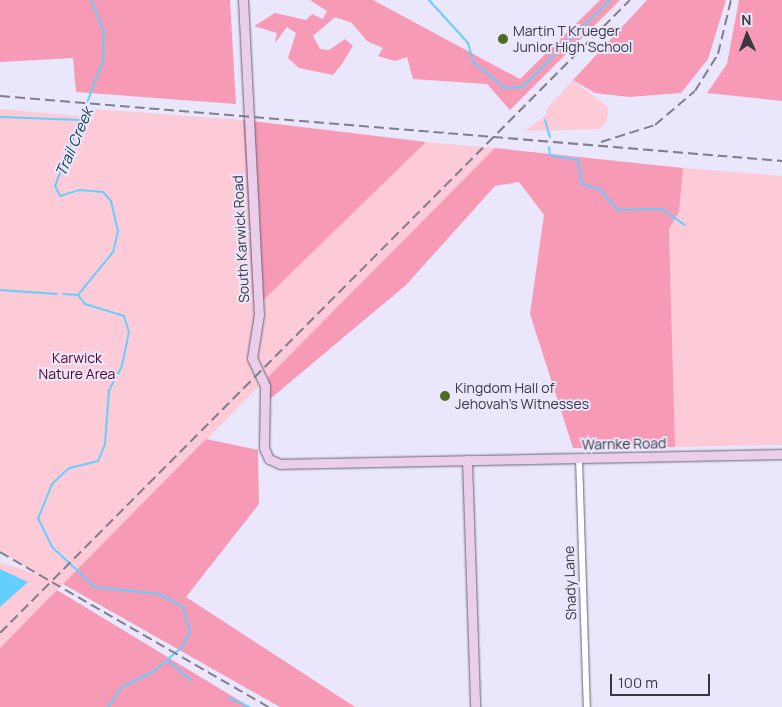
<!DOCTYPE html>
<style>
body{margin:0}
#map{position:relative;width:782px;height:707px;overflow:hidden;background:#eae6fc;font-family:Manrope,sans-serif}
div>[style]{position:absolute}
.green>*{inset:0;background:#fdcbd8}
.forest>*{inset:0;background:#f79ab5}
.water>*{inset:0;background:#65cffc}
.stream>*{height:2px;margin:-1px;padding:0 1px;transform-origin:1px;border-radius:1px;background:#65cffc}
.roads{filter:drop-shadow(0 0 1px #666375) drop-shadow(0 0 1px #666375)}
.street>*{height:6px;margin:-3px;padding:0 3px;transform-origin:3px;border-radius:3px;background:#fff}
.secondary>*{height:9px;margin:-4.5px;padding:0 4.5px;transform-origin:4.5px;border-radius:4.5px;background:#ebceea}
.rail>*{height:2px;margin-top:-1px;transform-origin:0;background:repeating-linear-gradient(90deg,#807e8c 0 10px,transparent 0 15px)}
.dots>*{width:14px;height:14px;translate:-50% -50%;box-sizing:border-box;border:2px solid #eae6fc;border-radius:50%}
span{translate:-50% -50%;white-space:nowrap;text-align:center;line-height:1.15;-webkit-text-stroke:4px #eae6fc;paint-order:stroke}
.poi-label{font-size:14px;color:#393740}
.left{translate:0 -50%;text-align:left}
.street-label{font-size:14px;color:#393740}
.park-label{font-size:14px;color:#57032a}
.water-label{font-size:15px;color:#154356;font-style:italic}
.north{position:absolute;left:722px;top:10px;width:50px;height:50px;-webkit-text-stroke:4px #eae6fc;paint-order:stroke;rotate:358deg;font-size:14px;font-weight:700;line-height:20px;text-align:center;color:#393740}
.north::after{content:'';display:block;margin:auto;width:18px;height:22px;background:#393740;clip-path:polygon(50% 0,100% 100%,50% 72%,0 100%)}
.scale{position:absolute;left:610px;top:674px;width:100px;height:22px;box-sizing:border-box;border:2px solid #393740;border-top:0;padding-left:6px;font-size:15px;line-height:18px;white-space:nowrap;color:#393740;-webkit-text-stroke:4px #eae6fc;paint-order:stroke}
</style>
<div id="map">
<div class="green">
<i style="clip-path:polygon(573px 80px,608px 107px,607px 121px,601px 129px,525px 131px,546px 115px,546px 109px)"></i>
<i style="clip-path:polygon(0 109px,80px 116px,94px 109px,243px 120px,254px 308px,426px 142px,495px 148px,0 648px,0 562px,39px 575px,0 551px)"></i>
<i style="clip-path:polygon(683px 168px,782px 176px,782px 445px,675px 447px,669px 229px,679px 212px)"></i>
</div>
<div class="forest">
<i style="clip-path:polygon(0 0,230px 0,236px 104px,76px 92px,73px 58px,0 62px)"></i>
<i style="clip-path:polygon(310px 0,373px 0,520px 79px,600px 0,620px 0,510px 110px,487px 84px,413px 79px,407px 57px,395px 61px,378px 56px,383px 48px,367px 41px,352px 23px,335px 17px,313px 36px,320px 49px,329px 50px,345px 39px,353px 46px,342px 64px,333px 75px,299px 68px,288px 58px,296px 33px,287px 27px,275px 43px,277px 33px,254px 26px,275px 13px,306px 20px,312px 14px,323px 19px,327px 11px)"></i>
<i style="clip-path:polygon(647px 0,726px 0,708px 59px,681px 93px,629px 97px,595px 93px,573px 80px)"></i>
<i style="clip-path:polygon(739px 0,782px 0,782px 101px,707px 93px,727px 64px)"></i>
<i style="clip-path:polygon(243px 120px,426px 142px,254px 309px)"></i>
<i style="clip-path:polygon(495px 148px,683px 168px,679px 212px,669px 229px,675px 447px,573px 448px,530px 314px,544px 215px,519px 182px,495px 186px,406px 285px,270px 399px,268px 377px)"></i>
<i style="clip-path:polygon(206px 439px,258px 450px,259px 504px,186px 597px,355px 707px,280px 707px,63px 584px)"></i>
<i style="clip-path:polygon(57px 590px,250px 707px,0 707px,0 648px)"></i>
</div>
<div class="water">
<i style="clip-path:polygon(0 569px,28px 582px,0 607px)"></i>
</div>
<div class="stream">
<i style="left:91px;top:0;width:35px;rotate:68deg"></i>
<i style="left:104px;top:33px;width:28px;rotate:92deg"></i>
<i style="left:103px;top:61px;width:134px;rotate:111deg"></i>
<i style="left:55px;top:186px;width:11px;rotate:63deg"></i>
<i style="left:60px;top:196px;width:21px;rotate:-17deg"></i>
<i style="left:80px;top:190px;width:23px;rotate:5deg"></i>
<i style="left:103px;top:192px;width:12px;rotate:48deg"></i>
<i style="left:111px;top:201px;width:31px;rotate:77deg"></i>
<i style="left:118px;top:231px;width:22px;rotate:103deg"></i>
<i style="left:113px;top:252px;width:55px;rotate:129.1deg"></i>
<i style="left:78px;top:295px;width:11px;rotate:52deg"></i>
<i style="left:85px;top:304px;width:41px;rotate:17.1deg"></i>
<i style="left:124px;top:316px;width:17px;rotate:73deg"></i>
<i style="left:129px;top:332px;width:35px;rotate:102deg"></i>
<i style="left:122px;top:366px;width:27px;rotate:118deg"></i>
<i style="left:109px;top:390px;width:54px;rotate:94.2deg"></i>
<i style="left:105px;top:444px;width:18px;rotate:112deg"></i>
<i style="left:98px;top:461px;width:30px;rotate:166deg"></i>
<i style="left:69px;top:468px;width:23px;rotate:137deg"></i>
<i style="left:52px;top:484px;width:37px;rotate:112deg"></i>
<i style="left:38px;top:518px;width:32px;rotate:64deg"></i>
<i style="left:52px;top:547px;width:59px;rotate:42.9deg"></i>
<i style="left:95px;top:587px;width:64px;rotate:6.2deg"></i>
<i style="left:159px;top:594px;width:27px;rotate:28deg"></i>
<i style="left:183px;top:607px;width:26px;rotate:74deg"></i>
<i style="left:190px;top:632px;width:18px;rotate:119deg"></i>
<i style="left:181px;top:648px;width:38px;rotate:140deg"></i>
<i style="left:152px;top:672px;width:35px;rotate:153deg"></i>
<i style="left:121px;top:688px;width:23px;rotate:124deg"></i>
<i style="left:429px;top:0;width:58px;rotate:47.8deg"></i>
<i style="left:468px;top:43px;width:20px;rotate:75deg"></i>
<i style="left:473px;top:62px;width:41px;rotate:39.1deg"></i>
<i style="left:505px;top:88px;width:17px;rotate:-3deg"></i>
<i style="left:522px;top:87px;width:124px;rotate:-44.7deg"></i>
<i style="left:0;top:117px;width:81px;rotate:2.1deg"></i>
<i style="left:545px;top:120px;width:18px;rotate:74deg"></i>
<i style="left:549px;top:147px;width:8px;rotate:83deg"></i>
<i style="left:550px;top:155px;width:28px;rotate:10deg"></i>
<i style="left:578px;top:160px;width:24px;rotate:81deg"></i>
<i style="left:582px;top:184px;width:18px;rotate:16deg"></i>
<i style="left:599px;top:189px;width:28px;rotate:48deg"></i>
<i style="left:618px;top:210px;width:44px;rotate:-1.3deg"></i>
<i style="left:662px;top:209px;width:28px;rotate:35deg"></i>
<i style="left:0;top:290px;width:57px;rotate:4deg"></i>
<i style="left:63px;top:294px;width:15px;rotate:4deg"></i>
<i style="left:167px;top:660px;width:31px;rotate:40deg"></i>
<i style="left:229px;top:698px;width:22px;rotate:24deg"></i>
</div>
<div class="roads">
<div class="street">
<i style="left:579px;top:458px;width:249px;rotate:88.2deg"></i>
</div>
<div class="secondary">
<i style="left:243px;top:0;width:314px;rotate:87.1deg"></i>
<i style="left:259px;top:314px;width:45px;rotate:99deg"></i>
<i style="left:252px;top:358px;width:31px;rotate:65deg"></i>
<i style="left:265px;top:386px;width:62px;rotate:90.9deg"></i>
<i style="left:264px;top:448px;width:12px;rotate:66deg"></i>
<i style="left:269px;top:459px;width:12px;rotate:24deg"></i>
<i style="left:280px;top:464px;width:502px;rotate:-1.14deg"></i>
<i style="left:467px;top:460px;width:247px;rotate:88.1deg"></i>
</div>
</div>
<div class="rail">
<i style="left:0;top:96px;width:785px;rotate:4.75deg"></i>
<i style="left:601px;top:142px;width:57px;rotate:-17.5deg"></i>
<i style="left:655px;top:125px;width:52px;rotate:-40.4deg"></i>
<i style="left:695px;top:91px;width:44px;rotate:-58.1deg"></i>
<i style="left:718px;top:54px;width:56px;rotate:-76.5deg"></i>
<i style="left:0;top:552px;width:310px;rotate:30deg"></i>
<i style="left:0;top:633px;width:893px;rotate:-45.14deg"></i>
</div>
<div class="dots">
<i style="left:503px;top:39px;background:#4e6b20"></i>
<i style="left:445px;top:396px;background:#4e6b20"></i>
</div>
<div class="poi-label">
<span class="left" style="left:513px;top:39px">Martin T Krueger<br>Junior High School</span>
<span class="left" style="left:455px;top:396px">Kingdom Hall of<br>Jehovah's Witnesses</span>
</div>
<div class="street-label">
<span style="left:241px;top:239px;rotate:-93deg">South Karwick Road</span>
<span style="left:624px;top:444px;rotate:-1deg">Warnke Road</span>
<span style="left:570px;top:583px;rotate:-92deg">Shady Lane</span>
</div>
<div class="park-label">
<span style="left:77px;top:366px">Karwick<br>Nature Area</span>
</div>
<div class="water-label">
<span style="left:74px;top:142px;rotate:-67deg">Trail Creek</span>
</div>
<div class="north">N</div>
<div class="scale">100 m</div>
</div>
